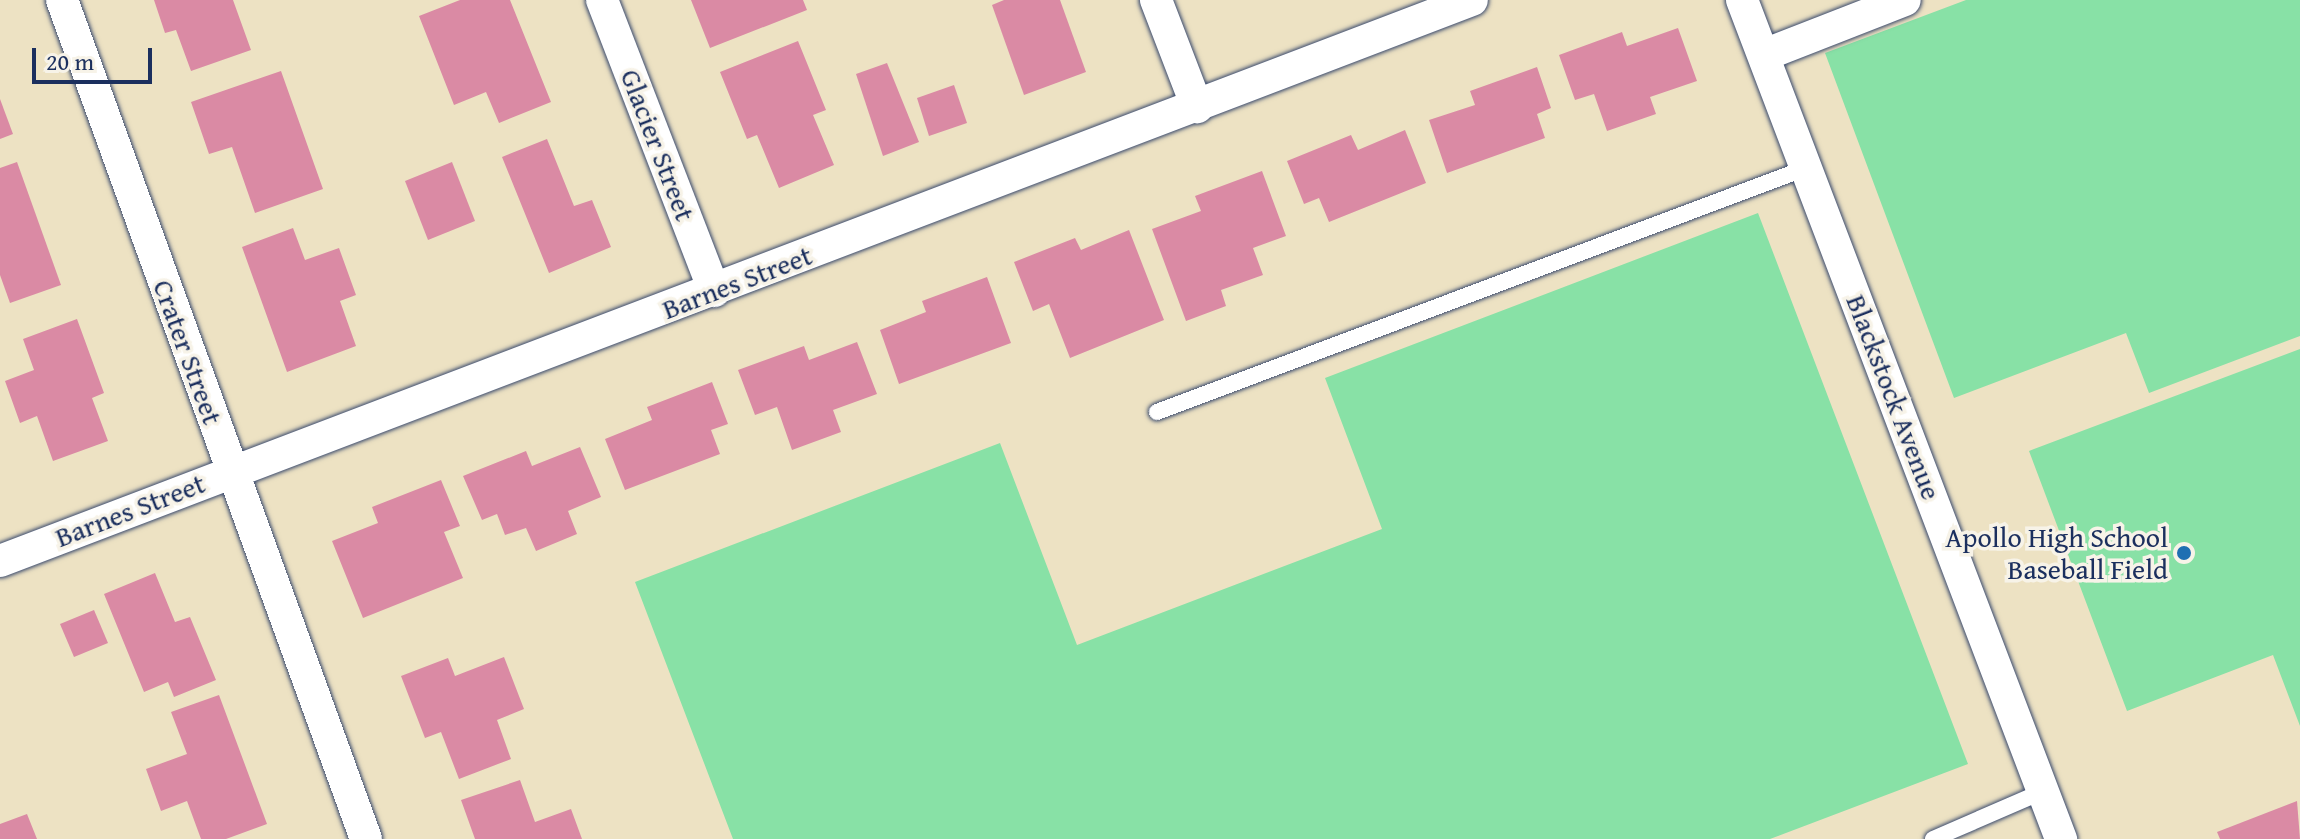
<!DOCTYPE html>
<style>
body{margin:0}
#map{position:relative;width:2300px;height:839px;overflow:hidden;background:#ede2c3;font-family:"Gentium Book Plus",serif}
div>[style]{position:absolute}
.green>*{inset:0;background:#88e1a6}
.building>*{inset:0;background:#da8aa4}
.roads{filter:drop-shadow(0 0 2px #3a4a6d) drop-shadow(0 0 2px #3a4a6d)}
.service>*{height:16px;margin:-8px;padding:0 8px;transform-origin:8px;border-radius:8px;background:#fff}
.minor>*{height:32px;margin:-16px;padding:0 16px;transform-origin:16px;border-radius:16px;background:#fff}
.dots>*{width:22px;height:22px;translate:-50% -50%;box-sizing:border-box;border:4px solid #f7f3e8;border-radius:50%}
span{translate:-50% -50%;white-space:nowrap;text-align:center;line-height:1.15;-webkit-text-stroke:7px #f7f3e8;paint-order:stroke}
.street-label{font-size:28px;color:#1b2f5e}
.poi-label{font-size:28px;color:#1b2f5e}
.right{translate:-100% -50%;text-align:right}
.scale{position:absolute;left:32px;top:48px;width:120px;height:36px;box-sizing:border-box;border:4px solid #1b2f5e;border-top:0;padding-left:10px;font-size:24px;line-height:28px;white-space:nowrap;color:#1b2f5e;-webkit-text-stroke:6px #f7f3e8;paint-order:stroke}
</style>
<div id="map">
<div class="green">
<i style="clip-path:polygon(1966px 0,2300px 0,2300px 336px,2149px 393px,2126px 333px,1954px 398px,1825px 53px)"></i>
<i style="clip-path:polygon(1758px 213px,1968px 764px,1770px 839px,733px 839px,635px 582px,1000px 443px,1077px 645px,1382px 529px,1325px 378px)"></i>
<i style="clip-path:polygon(2300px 349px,2300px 726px,2273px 655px,2127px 711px,2029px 451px)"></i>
</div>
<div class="building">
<i style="clip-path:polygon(154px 0,233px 0,251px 50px,191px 71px,176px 30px,165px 33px)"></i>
<i style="clip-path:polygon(460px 0,510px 0,551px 102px,499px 123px,486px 92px,454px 105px,419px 16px)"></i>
<i style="clip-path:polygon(691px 0,803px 0,807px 10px,710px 48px)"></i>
<i style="clip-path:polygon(1004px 0,1060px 0,1086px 72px,1024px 95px,992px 5px)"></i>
<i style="clip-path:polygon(1678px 28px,1697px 81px,1650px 97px,1656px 114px,1607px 131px,1594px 94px,1575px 100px,1559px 55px,1622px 32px,1627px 46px)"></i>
<i style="clip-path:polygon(798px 41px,826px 110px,813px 115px,834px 165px,779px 188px,757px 135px,747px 139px,720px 72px)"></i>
<i style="clip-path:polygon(887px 63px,919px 142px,883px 156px,856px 74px)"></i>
<i style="clip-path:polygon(1537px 67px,1551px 108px,1537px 114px,1545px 138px,1447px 173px,1429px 120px,1475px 105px,1470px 91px)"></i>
<i style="clip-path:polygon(281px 71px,323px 189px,255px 213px,232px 147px,209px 154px,191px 102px)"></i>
<i style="clip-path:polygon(954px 85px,967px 123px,929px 136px,917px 98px)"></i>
<i style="clip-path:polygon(0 99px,13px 134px,0 139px)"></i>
<i style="clip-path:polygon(1405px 130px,1426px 183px,1329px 222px,1319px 198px,1304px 204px,1287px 161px,1351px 135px,1358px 150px)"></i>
<i style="clip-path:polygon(547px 139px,574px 206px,592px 200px,611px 247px,549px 273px,502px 157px)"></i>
<i style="clip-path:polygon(17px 162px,61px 285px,10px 303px,0 275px,0 168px)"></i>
<i style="clip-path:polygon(452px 162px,475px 221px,428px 240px,405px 181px)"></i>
<i style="clip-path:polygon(1262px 171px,1286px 236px,1253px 248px,1263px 275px,1221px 290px,1226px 306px,1186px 321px,1152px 229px,1201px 211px,1195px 196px)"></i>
<i style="clip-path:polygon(293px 228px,305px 260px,339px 248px,356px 295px,340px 301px,356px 346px,287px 372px,242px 247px)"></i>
<i style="clip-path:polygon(1129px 230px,1164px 320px,1070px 358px,1049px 304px,1033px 311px,1014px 262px,1075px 238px,1081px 250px)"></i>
<i style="clip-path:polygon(987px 277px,1011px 343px,899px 384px,880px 330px,926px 312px,922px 301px)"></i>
<i style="clip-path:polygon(77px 319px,104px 393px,92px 398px,108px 441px,53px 461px,37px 416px,20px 423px,5px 381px,34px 370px,23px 339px)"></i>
<i style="clip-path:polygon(857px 342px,877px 394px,833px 410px,841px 432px,792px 450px,777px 407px,755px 415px,738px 370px,804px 346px,809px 360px)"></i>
<i style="clip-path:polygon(712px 382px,728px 424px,711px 430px,720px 454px,625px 490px,605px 439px,652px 420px,647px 407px)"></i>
<i style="clip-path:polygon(580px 447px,601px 497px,568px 511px,577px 534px,536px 551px,526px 528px,505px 535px,497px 514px,482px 520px,463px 476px,526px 451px,532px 466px)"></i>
<i style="clip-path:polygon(441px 480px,460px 526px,444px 532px,463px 578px,363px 618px,332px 541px,378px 523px,372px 507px)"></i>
<i style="clip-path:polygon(155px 573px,175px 622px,190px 617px,216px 680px,174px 697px,168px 682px,144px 692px,104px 594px)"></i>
<i style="clip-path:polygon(94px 610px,108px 643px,74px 657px,60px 624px)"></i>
<i style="clip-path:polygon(504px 657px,524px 709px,497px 720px,511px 759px,459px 779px,441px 732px,425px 738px,401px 676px,448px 658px,455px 676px)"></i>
<i style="clip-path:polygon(219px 695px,267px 824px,226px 839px,201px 839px,187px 801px,161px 811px,146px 769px,187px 754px,171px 712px)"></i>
<i style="clip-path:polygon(520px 780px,535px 822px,571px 809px,582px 839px,475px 839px,461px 800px)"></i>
<i style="clip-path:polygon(2297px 801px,2300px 839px,2220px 839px,2217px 832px)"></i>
<i style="clip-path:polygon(27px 814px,37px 839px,0 839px,0 824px)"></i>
</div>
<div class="roads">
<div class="service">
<i style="left:1157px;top:412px;width:693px;rotate:-20.6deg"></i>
<i style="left:1933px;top:839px;width:121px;rotate:-23.4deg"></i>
</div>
<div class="minor">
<i style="left:62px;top:0;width:892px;rotate:70.08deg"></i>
<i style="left:602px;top:0;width:312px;rotate:68.9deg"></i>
<i style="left:1156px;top:0;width:115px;rotate:69deg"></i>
<i style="left:1742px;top:0;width:898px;rotate:69.18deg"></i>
<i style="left:1764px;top:55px;width:151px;rotate:-21.3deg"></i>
<i style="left:0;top:561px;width:1575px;rotate:-20.86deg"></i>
</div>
</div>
<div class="dots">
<i style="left:2184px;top:553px;background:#1f6fb2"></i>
</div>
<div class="street-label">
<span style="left:658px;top:145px;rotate:69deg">Glacier Street</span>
<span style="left:737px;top:282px;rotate:-21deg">Barnes Street</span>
<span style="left:188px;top:352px;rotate:70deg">Crater Street</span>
<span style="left:1894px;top:397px;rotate:69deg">Blackstock Avenue</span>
<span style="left:130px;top:510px;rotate:-21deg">Barnes Street</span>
</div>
<div class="poi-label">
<span class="right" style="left:2168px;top:553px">Apollo High School<br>Baseball Field</span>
</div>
<div class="scale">20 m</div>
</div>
